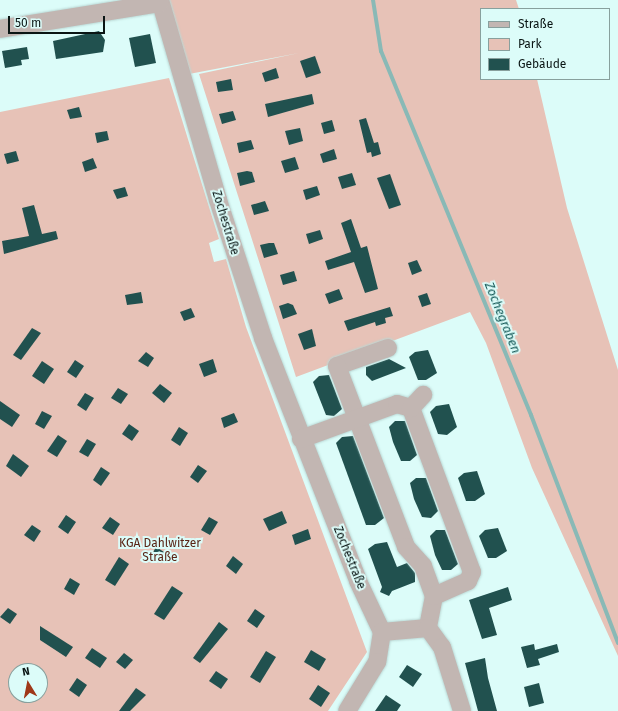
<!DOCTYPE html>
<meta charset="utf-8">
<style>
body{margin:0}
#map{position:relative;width:618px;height:711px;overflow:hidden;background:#dcfcf9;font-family:"Fira Sans",sans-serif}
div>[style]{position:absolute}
.green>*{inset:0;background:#e7c2b7}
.stream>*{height:4px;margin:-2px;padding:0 2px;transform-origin:2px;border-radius:2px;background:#89b9b6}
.building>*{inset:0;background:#21514f}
.roads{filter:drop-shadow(0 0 1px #bad7d4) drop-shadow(0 0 1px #bad7d4)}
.minor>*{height:18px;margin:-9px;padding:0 9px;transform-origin:9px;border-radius:9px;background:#c2b6b2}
span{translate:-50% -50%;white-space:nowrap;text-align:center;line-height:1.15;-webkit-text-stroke:4px #dcfcf9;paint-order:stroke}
.street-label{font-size:12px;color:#0a1514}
.park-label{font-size:12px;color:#5a2516}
.water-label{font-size:13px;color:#125755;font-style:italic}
.legend{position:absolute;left:480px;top:8px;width:130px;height:72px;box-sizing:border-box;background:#dcfcf9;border:1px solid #88a09d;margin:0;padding:5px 7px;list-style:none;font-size:12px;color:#0a1514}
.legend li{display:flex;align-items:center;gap:8px;height:20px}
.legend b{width:20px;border:1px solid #88a09d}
.north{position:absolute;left:8px;top:663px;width:40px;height:40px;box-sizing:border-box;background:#dcfcf9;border:1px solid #88a09d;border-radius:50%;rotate:350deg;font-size:11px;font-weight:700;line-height:16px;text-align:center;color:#0a1514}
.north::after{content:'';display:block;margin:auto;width:14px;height:18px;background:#9f3819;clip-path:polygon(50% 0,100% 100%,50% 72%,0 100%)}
.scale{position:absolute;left:8px;top:16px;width:97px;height:18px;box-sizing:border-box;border:2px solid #0a1514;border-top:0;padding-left:5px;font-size:12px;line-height:14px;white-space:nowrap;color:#0a1514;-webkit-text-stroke:3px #dcfcf9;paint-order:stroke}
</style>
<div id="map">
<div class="green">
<i style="clip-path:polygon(166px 0,516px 0,519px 9px,481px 9px,481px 79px,537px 79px,567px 208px,618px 370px,618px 656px,532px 468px,486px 343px,470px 312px,296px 377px,199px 74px,299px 53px,189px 74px)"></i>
<i style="clip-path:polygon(evenodd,169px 78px,219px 239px,209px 243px,214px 262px,226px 259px,246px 327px,367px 652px,328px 711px,0 711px,0 112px,169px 78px,16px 671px,40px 671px,40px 695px,16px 695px,16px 671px)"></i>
</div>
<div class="stream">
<i style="left:373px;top:0;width:52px;rotate:81.1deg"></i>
<i style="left:381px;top:51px;width:394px;rotate:67.6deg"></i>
<i style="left:531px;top:415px;width:244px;rotate:69.1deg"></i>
</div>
<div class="building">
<i style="clip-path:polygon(99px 31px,105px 40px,103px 52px,56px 59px,53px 41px)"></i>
<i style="clip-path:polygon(150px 34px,156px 63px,135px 67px,129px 38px)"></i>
<i style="clip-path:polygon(27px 47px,29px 59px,21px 60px,22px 65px,5px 68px,2px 51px)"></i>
<i style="clip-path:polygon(315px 56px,321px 73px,306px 78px,300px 61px)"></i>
<i style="clip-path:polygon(276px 68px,279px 78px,265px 82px,262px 73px)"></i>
<i style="clip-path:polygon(231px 79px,233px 90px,218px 92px,216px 82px)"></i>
<i style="clip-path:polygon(312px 94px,314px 104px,268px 117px,265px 104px)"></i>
<i style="clip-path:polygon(79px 107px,82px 117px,70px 119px,67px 110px)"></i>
<i style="clip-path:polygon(233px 111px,236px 120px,222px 124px,219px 114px)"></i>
<i style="clip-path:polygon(366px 118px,374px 143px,378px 142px,381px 154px,372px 157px,371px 152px,367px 153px,359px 120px)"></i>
<i style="clip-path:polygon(332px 120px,335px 131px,324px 134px,321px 123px)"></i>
<i style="clip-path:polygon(300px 128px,303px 141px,289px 145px,285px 131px)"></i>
<i style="clip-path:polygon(107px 131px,109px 140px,97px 143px,95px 133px)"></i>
<i style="clip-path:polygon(251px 140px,254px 149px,239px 153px,237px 143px)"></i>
<i style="clip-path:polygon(334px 149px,337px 159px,323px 163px,320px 154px)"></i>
<i style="clip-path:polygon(16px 151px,19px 161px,7px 164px,4px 154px)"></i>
<i style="clip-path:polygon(295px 157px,299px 169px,285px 173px,281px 161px)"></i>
<i style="clip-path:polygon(93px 158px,97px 168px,85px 172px,82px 162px)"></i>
<i style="clip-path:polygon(247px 171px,252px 172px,255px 182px,240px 186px,237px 173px)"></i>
<i style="clip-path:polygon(352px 173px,356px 185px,342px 189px,338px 177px)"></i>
<i style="clip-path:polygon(390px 174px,401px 205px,389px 209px,377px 178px)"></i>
<i style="clip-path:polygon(317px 186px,320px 195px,306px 200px,303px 190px)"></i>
<i style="clip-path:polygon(125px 187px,128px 196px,117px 199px,113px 190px)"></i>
<i style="clip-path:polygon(265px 201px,269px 211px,254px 215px,251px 205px)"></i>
<i style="clip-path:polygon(34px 205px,42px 234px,56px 231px,58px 239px,4px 254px,2px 241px,29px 236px,22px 208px)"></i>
<i style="clip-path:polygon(351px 219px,361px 248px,367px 246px,378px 289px,365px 293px,354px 262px,328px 270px,325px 261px,351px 252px,341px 223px)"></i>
<i style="clip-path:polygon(320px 230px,323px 239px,309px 244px,306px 234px)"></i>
<i style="clip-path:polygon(269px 243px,274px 243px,278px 254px,264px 258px,260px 245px)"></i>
<i style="clip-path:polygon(417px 260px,422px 271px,412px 275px,408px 263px)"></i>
<i style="clip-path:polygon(294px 271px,297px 281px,283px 285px,280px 275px)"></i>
<i style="clip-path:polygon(339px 289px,343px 299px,329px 304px,325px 294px)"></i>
<i style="clip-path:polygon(141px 292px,143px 303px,127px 305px,125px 295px)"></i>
<i style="clip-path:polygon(427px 293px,431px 304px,422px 307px,418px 296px)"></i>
<i style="clip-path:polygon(288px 303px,293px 305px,297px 314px,283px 319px,279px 306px)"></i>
<i style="clip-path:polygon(390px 307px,393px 316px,385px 318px,386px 323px,376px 326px,375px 322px,348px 331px,344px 321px)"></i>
<i style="clip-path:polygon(191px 308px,195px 317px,184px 321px,180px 312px)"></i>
<i style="clip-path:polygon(32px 328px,41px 333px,21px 360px,13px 355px)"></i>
<i style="clip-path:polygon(312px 329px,316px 346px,304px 350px,298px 334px)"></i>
<i style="clip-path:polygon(428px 350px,437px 373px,426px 380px,418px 380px,409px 357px,415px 352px)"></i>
<i style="clip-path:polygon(146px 352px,154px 358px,148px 367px,138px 361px)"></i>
<i style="clip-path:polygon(213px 359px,217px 372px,204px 377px,199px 364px)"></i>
<i style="clip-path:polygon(389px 359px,406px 368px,372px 381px,366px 375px,366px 367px)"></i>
<i style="clip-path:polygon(75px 360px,84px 366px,76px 378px,67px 372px)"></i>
<i style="clip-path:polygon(42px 361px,54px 369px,44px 384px,32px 376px)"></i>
<i style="clip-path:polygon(329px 375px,342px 409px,334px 416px,326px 415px,313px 382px,319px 376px)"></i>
<i style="clip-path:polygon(160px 384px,172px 393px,164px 403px,152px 393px)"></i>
<i style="clip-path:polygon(118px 388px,128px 394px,121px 404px,111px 398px)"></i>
<i style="clip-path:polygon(85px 393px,94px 398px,86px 411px,77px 405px)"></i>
<i style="clip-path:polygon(0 401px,20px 415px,12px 427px,0 419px)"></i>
<i style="clip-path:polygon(449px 404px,457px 427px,447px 435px,438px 434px,430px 412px,436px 406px)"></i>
<i style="clip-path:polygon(42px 411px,52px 416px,44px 429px,35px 424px)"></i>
<i style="clip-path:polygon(234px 413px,238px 422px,224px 428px,221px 418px)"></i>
<i style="clip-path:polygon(395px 421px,405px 421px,417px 455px,410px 461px,401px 461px,393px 442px,389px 427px)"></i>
<i style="clip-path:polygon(129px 424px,139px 431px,132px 441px,122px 434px)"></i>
<i style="clip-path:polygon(179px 427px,188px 433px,180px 446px,171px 440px)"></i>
<i style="clip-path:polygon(58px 435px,67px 441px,57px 457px,47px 451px)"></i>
<i style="clip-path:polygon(353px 436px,384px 518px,375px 525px,366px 525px,336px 443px,342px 437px)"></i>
<i style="clip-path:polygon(87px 439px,96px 444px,88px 457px,79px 452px)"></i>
<i style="clip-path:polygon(13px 454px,29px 466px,21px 477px,6px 466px)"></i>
<i style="clip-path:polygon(198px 465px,207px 471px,198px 483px,190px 477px)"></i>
<i style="clip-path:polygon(101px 467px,110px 473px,101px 486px,93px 480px)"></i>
<i style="clip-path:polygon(477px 471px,485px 494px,475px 501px,466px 501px,458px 478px,464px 473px)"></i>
<i style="clip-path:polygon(416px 478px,426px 478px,438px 511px,431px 518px,422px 517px,414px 499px,410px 483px)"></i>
<i style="clip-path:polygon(282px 511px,287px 523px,269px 531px,263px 519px)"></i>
<i style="clip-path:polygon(66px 515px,76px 522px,68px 534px,58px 527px)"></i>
<i style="clip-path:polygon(110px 517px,120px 524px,113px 535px,102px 528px)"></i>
<i style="clip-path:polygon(209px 517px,218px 522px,210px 535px,201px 530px)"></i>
<i style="clip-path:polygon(32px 525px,41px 531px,34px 542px,24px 535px)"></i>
<i style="clip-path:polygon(498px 528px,507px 551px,496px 558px,488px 558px,479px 536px,485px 530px)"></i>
<i style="clip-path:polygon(308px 529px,311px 539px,295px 545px,292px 535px)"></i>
<i style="clip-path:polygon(436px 530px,445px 530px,458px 564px,451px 570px,442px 570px,435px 555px,430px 536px)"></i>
<i style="clip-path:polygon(387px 542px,397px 567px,407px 563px,415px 573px,415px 582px,392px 591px,389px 596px,380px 592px,382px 587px,368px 549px,375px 544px)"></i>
<i style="clip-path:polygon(156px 547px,169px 555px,163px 563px,151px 556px)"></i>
<i style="clip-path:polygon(233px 556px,243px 564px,236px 574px,226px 566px)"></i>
<i style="clip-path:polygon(119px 557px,129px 564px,115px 586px,105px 580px)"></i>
<i style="clip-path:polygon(70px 578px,80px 584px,74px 595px,64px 589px)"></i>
<i style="clip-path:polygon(172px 586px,183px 593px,164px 620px,154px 614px)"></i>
<i style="clip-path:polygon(508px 587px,512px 600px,489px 608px,497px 635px,482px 639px,469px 600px)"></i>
<i style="clip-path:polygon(8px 608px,17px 614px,10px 624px,0 617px)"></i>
<i style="clip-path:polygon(255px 609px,265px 616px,257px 628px,247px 621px)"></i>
<i style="clip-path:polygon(219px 622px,228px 629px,200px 663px,193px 658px)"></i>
<i style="clip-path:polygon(40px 626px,73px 647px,66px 657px,40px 640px)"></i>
<i style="clip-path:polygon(534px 644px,535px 650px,557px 644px,559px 652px,538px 659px,540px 665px,527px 668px,521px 647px)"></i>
<i style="clip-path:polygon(92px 648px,107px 658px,100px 668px,85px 658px)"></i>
<i style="clip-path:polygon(311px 650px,326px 659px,319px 671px,304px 662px)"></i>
<i style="clip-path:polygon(266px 651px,276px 657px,260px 683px,250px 677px)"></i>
<i style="clip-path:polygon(124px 653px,133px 660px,125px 669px,116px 662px)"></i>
<i style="clip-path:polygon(485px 658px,488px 678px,497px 711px,478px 711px,465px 663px)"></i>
<i style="clip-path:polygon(407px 665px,422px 674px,413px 687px,399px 677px)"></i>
<i style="clip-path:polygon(216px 671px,228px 679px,221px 689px,209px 681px)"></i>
<i style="clip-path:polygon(77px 678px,87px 685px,79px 697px,69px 690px)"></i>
<i style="clip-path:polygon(539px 683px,544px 703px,529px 707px,524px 687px)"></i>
<i style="clip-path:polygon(318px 685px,330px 693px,321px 707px,309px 699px)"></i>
<i style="clip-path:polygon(136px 688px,146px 695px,130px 711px,119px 711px)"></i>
<i style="clip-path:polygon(386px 695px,401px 705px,397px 711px,375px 711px)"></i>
</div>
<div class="roads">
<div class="minor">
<i style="left:160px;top:0;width:208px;rotate:73.8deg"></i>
<i style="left:218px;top:200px;width:145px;rotate:71.9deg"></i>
<i style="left:263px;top:338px;width:261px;rotate:68.6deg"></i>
<i style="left:358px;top:581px;width:56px;rotate:64.8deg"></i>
<i style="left:382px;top:632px;width:30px;rotate:99deg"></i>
<i style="left:377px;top:662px;width:57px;rotate:121.5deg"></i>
<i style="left:0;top:29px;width:162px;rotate:-9.2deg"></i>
<i style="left:388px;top:348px;width:54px;rotate:160.6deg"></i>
<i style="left:337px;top:366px;width:194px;rotate:69.1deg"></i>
<i style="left:406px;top:547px;width:25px;rotate:48deg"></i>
<i style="left:423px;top:566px;width:32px;rotate:70deg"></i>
<i style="left:434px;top:596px;width:33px;rotate:101deg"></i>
<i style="left:411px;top:408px;width:175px;rotate:69.6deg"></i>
<i style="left:472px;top:572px;width:10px;rotate:114deg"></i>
<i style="left:468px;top:581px;width:37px;rotate:156deg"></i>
<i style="left:301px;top:439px;width:102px;rotate:-20deg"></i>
<i style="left:397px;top:404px;width:15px;rotate:16deg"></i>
<i style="left:411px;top:408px;width:18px;rotate:-47deg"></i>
<i style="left:382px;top:632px;width:46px;rotate:-5deg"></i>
<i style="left:428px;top:628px;width:24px;rotate:54deg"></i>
<i style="left:442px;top:647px;width:67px;rotate:72.6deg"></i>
</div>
</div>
<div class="street-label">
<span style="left:225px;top:223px;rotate:73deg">Zochestraße</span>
<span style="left:349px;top:558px;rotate:68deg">Zochestraße</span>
</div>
<div class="park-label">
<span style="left:160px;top:551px">KGA Dahlwitzer<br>Straße</span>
</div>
<div class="water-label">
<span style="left:502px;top:318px;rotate:68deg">Zochegraben</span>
</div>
<ul class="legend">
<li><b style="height:5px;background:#c2b6b2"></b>Straße</li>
<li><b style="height:11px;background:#e7c2b7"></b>Park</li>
<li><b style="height:11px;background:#21514f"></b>Gebäude</li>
</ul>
<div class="north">N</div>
<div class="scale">50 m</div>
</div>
